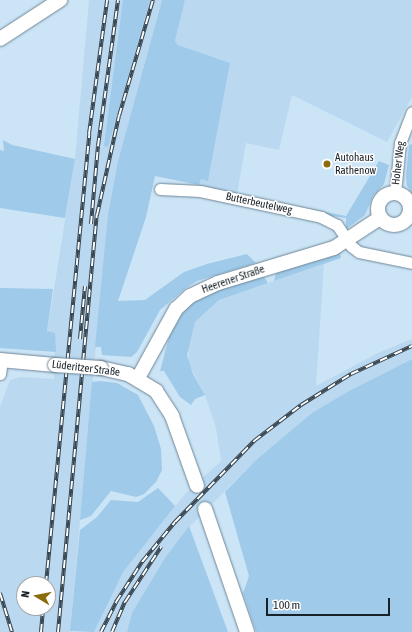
<!DOCTYPE html>
<meta charset="utf-8">
<style>
body{margin:0}
#map{position:relative;width:412px;height:632px;overflow:hidden;background:#cbe4f6;font-family:"Asap Condensed",sans-serif}
div>[style]{position:absolute}
.built>*{inset:0;background:#bad9f0}
.green>*{inset:0;background:#9fcae9}
.roads{filter:drop-shadow(0 0 1px #6f8696) drop-shadow(0 0 1px #6f8696)}
.minor>*{height:11px;margin:-5.5px;padding:0 5.5px;transform-origin:5.5px;border-radius:5.5px;background:#fff}
.major>*{height:14px;margin:-7px;padding:0 7px;transform-origin:7px;border-radius:7px;background:#fff}
.major>.ring{margin:-7px;padding:0;box-sizing:content-box;background:none;border:14px solid #fff;border-radius:50%}
.rail>*{height:4px;margin-top:-2px;transform-origin:0;background:repeating-linear-gradient(90deg,#fff 0 8px,#39454e 0 16px);box-sizing:border-box;border-block:1px solid #39454e}
.bridges{filter:drop-shadow(0 0 1px #6f8696) drop-shadow(0 0 1px #6f8696)}
.major-bridge>*{height:14px;margin:-7px;padding:0 7px;transform-origin:7px;border-radius:7px;background:#fff}
.dots>*{width:11px;height:11px;translate:-50% -50%;box-sizing:border-box;border:2px solid #fff;border-radius:50%}
span{translate:-50% -50%;white-space:nowrap;text-align:center;line-height:1.15;-webkit-text-stroke:3px #fff;paint-order:stroke}
.poi-label{font-size:11px;color:#182128}
.left{translate:0 -50%;text-align:left}
.street-label{font-size:11px;color:#182128}
.north{position:absolute;left:16px;top:576px;width:40px;height:40px;box-sizing:border-box;background:#fff;border:1px solid #a3a6a9;border-radius:50%;rotate:280deg;font-size:11px;font-weight:700;line-height:16px;text-align:center;color:#182128}
.north::after{content:'';display:block;margin:auto;width:14px;height:18px;background:#8a6c0c;clip-path:polygon(50% 0,100% 100%,50% 72%,0 100%)}
.scale{position:absolute;left:266px;top:598px;width:124px;height:18px;box-sizing:border-box;border:2px solid #182128;border-top:0;padding-left:5px;font-size:12px;line-height:14px;white-space:nowrap;color:#182128;-webkit-text-stroke:3px #fff;paint-order:stroke}
</style>
<div id="map">
<div class="built">
<i style="clip-path:polygon(evenodd,89px 0,162px 0,118px 161px,108px 214px,70px 631px,73px 632px,0 632px,0 407px,10px 380px,20px 377px,54px 379px,55px 333px,47px 332px,75px 159px,89px 0,24px 584px,48px 584px,48px 608px,24px 608px,24px 584px)"></i>
<i style="clip-path:polygon(185px 0,412px 0,412px 97px,387px 142px,292px 95px,279px 150px,246px 143px,237px 194px,199px 185px,200px 179px,208px 180px,230px 63px,178px 45px,175px 41px)"></i>
<i style="clip-path:polygon(324px 264px,316px 386px,378px 353px,412px 339px,412px 359px,349px 391px,312px 414px,256px 460px,184px 532px,132px 613px,127px 632px,94px 632px,122px 572px,134px 555px,187px 492px,221px 461px,216px 428px,205px 395px,189px 364px,188px 346px,195px 322px,219px 300px)"></i>
</div>
<div class="green">
<i style="clip-path:polygon(123px 0,150px 0,108px 147px,104px 146px)"></i>
<i style="clip-path:polygon(162px 0,185px 0,175px 41px,178px 45px,230px 63px,208px 181px,201px 179px,199px 185px,155px 176px,146px 217px,118px 301px,145px 300px,184px 272px,207px 264px,247px 254px,256px 263px,197px 281px,186px 288px,160px 310px,137px 352px,131px 357px,102px 355px,101px 347px,95px 347px,108px 214px,118px 161px)"></i>
<i style="clip-path:polygon(3px 140px,12px 145px,75px 159px,65px 218px,0 208px,0 150px,4px 151px)"></i>
<i style="clip-path:polygon(412px 144px,412px 193px,407px 186px,406px 176px,409px 145px)"></i>
<i style="clip-path:polygon(379px 161px,389px 165px,384px 184px,373px 196px,365px 215px,346px 229px,346px 218px,333px 216px,332px 219px,291px 205px,346px 216px)"></i>
<i style="clip-path:polygon(339px 251px,341px 258px,274px 281px,276px 273px)"></i>
<i style="clip-path:polygon(263px 275px,268px 283px,219px 300px,195px 322px,187px 355px,193px 374px,205px 395px,195px 399px,191px 405px,180px 397px,164px 371px,160px 371px,172px 326px,181px 311px,205px 293px)"></i>
<i style="clip-path:polygon(0 288px,53px 289px,47px 331px,55px 333px,56px 352px,0 348px)"></i>
<i style="clip-path:polygon(412px 359px,412px 632px,256px 632px,243px 593px,249px 576px,225px 492px,256px 460px,312px 413px,349px 391px)"></i>
<i style="clip-path:polygon(100px 381px,117px 383px,138px 395px,154px 426px,161px 449px,162px 470px,156px 482px,144px 494px,136px 497px,111px 491px,91px 516px,80px 520px,92px 382px)"></i>
<i style="clip-path:polygon(158px 488px,175px 506px,123px 572px,94px 632px,70px 631px,80px 530px,97px 517px,111px 500px,138px 502px)"></i>
<i style="clip-path:polygon(189px 526px,228px 632px,127px 632px,132px 613px,165px 558px)"></i>
</div>
<div class="roads">
<div class="minor">
<i style="left:160px;top:189px;width:40px;rotate:2.9deg"></i>
<i style="left:200px;top:191px;width:124px;rotate:12.1deg"></i>
<i style="left:321px;top:217px;width:18px;rotate:27deg"></i>
<i style="left:337px;top:225px;width:25px;rotate:56deg"></i>
<i style="left:351px;top:246px;width:10px;rotate:37deg"></i>
<i style="left:359px;top:252px;width:54px;rotate:11.7deg"></i>
<i style="left:395px;top:193px;width:50px;rotate:-84.3deg"></i>
<i style="left:400px;top:143px;width:33px;rotate:-69deg"></i>
<i style="left:0;top:374px;width:14px;rotate:-82deg"></i>
</div>
<div class="major">
<i style="left:0;top:39px;width:72px;rotate:-33deg"></i>
<i class="ring" style="left:378px;top:193px;width:18px;height:18px"></i>
<i style="left:0;top:360px;width:55px;rotate:5.2deg"></i>
<i style="left:101px;top:368px;width:28px;rotate:13deg"></i>
<i style="left:128px;top:374px;width:33px;rotate:31deg"></i>
<i style="left:156px;top:391px;width:30px;rotate:57deg"></i>
<i style="left:172px;top:416px;width:74px;rotate:70.3deg"></i>
<i style="left:138px;top:378px;width:79px;rotate:-61.2deg"></i>
<i style="left:176px;top:309px;width:19px;rotate:-43deg"></i>
<i style="left:190px;top:296px;width:31px;rotate:-25deg"></i>
<i style="left:218px;top:283px;width:121px;rotate:-16.8deg"></i>
<i style="left:334px;top:248px;width:55px;rotate:-33.1deg"></i>
<i style="left:205px;top:509px;width:130px;rotate:71.1deg"></i>
</div>
</div>
<div class="rail">
<i style="left:91px;top:224px;width:78px;rotate:-84.9deg"></i>
<i style="left:98px;top:146px;width:147px;rotate:-82.2deg"></i>
<i style="left:80px;top:339px;width:53px;rotate:-84.6deg"></i>
<i style="left:46px;top:584px;width:452px;rotate:-84.5deg"></i>
<i style="left:89px;top:134px;width:135px;rotate:-82.3deg"></i>
<i style="left:0;top:593px;width:41px;rotate:72.9deg"></i>
<i style="left:41px;top:632px;width:24px;rotate:-85deg"></i>
<i style="left:58px;top:632px;width:419px;rotate:-84.7deg"></i>
<i style="left:97px;top:215px;width:101px;rotate:-77.5deg"></i>
<i style="left:119px;top:116px;width:121px;rotate:-73.7deg"></i>
<i style="left:101px;top:632px;width:34px;rotate:-63deg"></i>
<i style="left:116px;top:602px;width:48px;rotate:-57deg"></i>
<i style="left:142px;top:562px;width:52px;rotate:-50.5deg"></i>
<i style="left:175px;top:522px;width:113px;rotate:-45.7deg"></i>
<i style="left:254px;top:441px;width:59px;rotate:-37.5deg"></i>
<i style="left:301px;top:405px;width:59px;rotate:-31.8deg"></i>
<i style="left:351px;top:374px;width:67px;rotate:-24.7deg"></i>
<i style="left:112px;top:632px;width:33px;rotate:-67deg"></i>
<i style="left:125px;top:602px;width:66px;rotate:-56.8deg"></i>
</div>
<div class="bridges">
<div class="major-bridge">
<i style="left:55px;top:365px;width:46px;rotate:3.7deg"></i>
</div>
</div>
<div class="dots">
<i style="left:327px;top:164px;background:#8a6c0c"></i>
</div>
<div class="poi-label">
<span class="left" style="left:335px;top:164px">Autohaus<br>Rathenow</span>
</div>
<div class="street-label">
<span style="left:398px;top:163px;rotate:-83deg">Hoher Weg</span>
<span style="left:259px;top:203px;rotate:12deg">Butterbeutelweg</span>
<span style="left:233px;top:279px;rotate:-19deg">Heerener Straße</span>
<span style="left:86px;top:368px;rotate:7deg">Lüderitzer Straße</span>
</div>
<div class="north">N</div>
<div class="scale">100 m</div>
</div>
